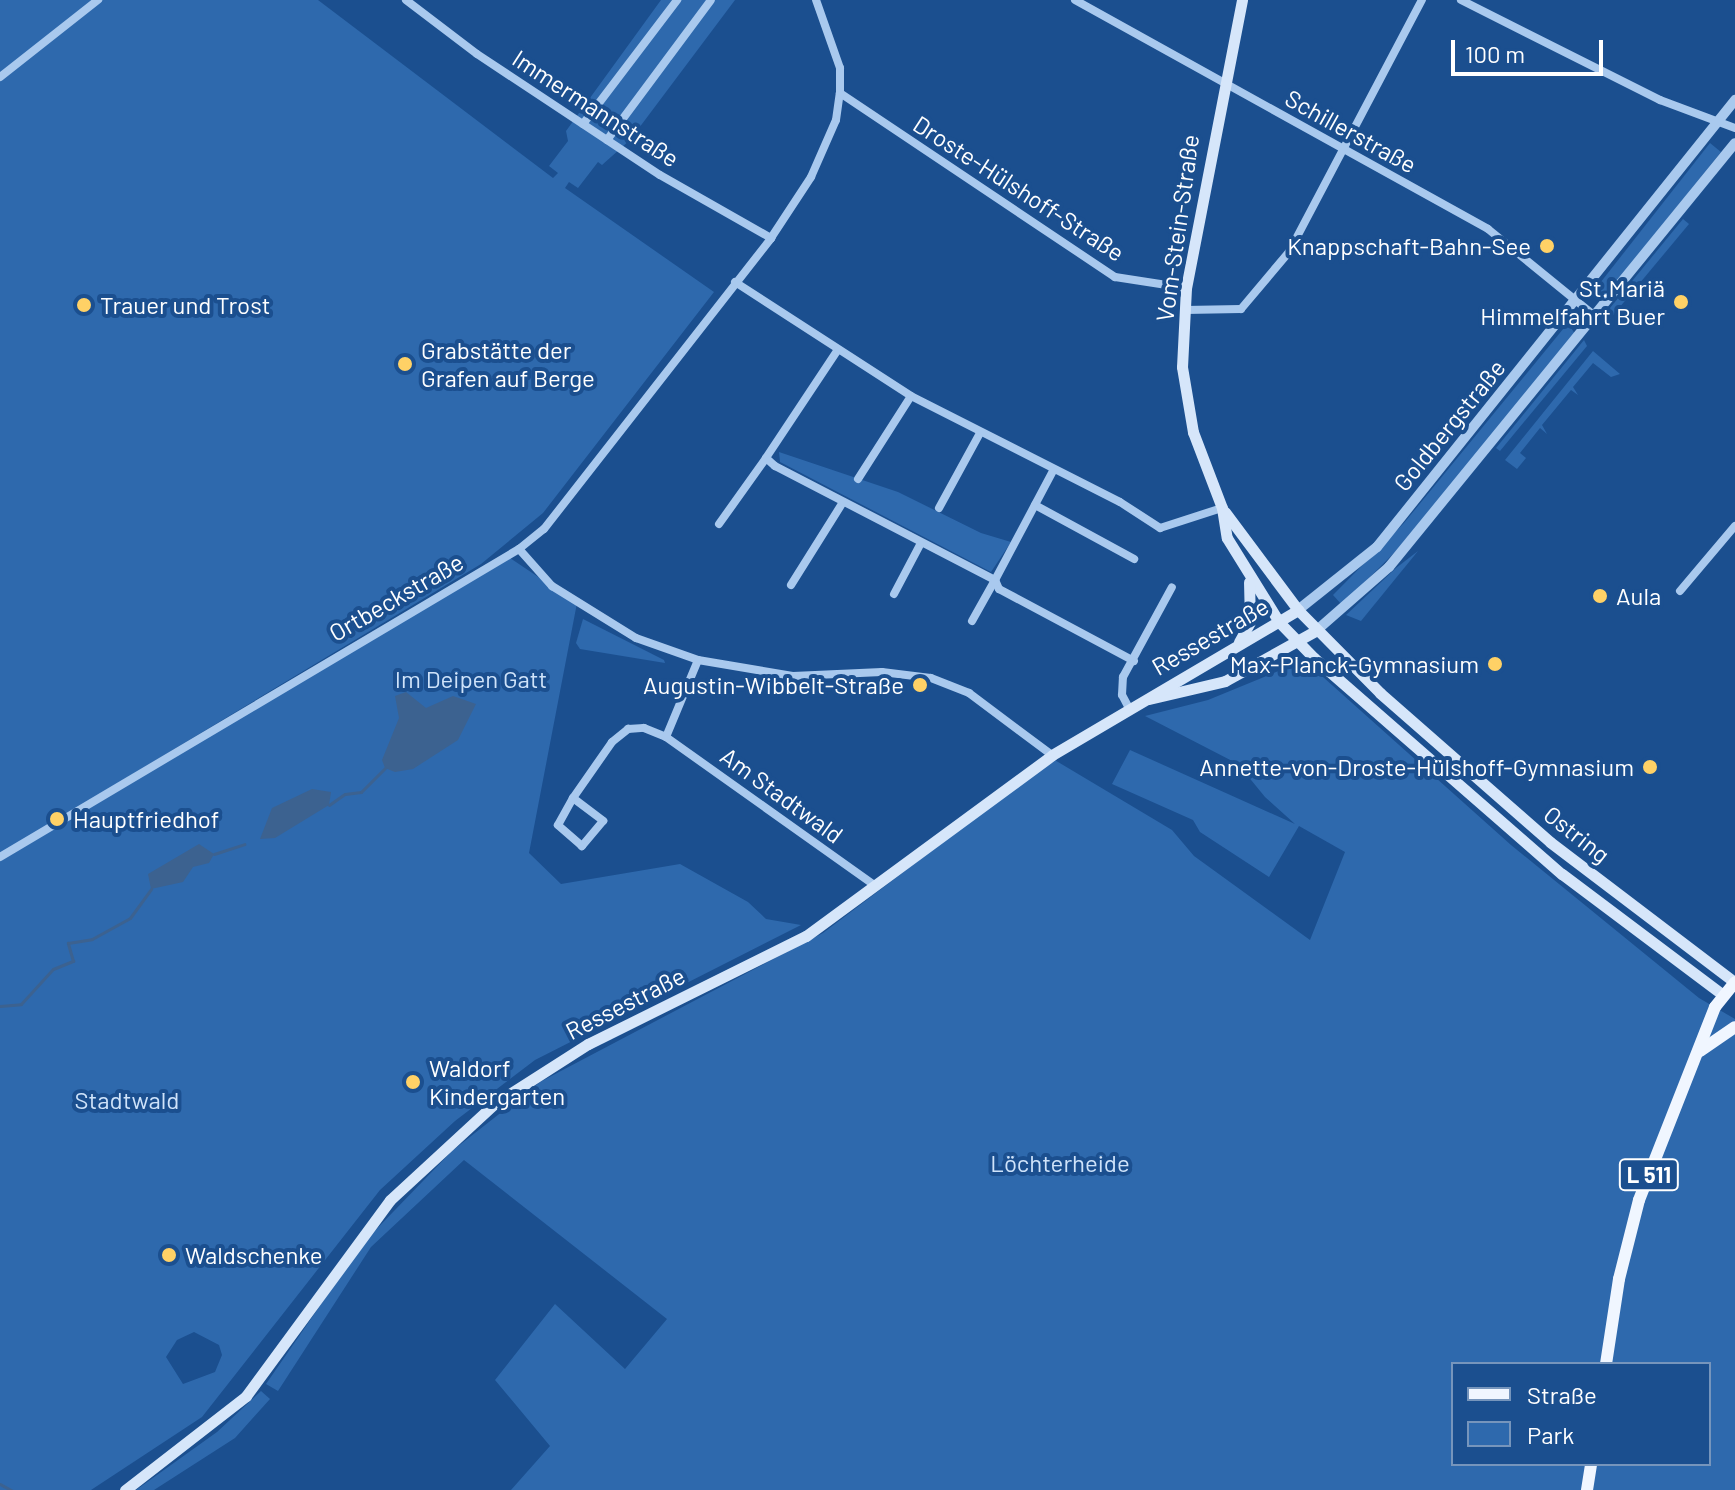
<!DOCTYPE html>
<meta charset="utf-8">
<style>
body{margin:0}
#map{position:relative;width:1735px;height:1490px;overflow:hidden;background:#1b4f8f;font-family:Barlow,sans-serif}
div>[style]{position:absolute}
.green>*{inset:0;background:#2e69ad}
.water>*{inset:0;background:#3c6290}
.stream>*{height:3px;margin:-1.5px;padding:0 1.5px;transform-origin:1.5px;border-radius:1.5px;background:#3c6290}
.minor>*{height:8px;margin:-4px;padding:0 4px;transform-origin:4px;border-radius:4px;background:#a9c9ee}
.tertiary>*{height:10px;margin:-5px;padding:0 5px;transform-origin:5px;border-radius:5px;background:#a9c9ee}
.secondary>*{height:11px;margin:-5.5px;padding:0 5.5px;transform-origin:5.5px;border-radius:5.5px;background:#d6e6fa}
.primary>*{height:12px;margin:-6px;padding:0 6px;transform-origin:6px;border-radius:6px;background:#f0f6ff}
.dots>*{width:22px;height:22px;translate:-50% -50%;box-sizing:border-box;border:4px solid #1b4f8f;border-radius:50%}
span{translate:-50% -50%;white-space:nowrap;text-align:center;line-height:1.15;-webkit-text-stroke:8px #1b4f8f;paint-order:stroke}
.shield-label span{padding:2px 6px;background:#1b4f8f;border:2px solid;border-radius:6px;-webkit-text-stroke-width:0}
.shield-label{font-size:22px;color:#fff;font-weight:700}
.street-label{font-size:24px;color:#fff}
.poi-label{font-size:24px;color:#fff}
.right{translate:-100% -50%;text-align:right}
.left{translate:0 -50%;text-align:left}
.park-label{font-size:24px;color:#cfe3fa}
.legend{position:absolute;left:1451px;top:1362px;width:260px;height:104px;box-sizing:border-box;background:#1b4f8f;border:2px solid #7695bc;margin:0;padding:10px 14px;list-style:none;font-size:24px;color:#fff}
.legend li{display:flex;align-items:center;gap:16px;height:40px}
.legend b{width:40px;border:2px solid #7695bc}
.scale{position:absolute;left:1451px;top:40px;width:152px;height:36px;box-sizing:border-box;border:4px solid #fff;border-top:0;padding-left:10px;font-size:24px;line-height:28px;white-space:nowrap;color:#fff;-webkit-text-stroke:6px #1b4f8f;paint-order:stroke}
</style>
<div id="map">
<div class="green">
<i style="clip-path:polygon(0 0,318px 0,553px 178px,558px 173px,549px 166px,568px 141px,566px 131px,661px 0,735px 0,630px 140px,602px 165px,598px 162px,578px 188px,569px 182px,565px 188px,714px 292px,543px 513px,481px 564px,0 854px)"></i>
<i style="clip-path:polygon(1710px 143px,1721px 152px,1605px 296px,1594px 298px,1593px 292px)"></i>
<i style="clip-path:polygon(1683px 219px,1689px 224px,1609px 320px,1610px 308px)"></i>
<i style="clip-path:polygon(1568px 323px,1575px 334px,1396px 551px,1342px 605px,1333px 595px,1404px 523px)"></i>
<i style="clip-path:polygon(1584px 340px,1587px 346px,1500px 451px,1496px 448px)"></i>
<i style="clip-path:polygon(1593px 351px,1620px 374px,1611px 377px,1593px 363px,1573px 387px,1578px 395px,1571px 390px,1542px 425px,1547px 434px,1540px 428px,1520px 453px,1526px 458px,1517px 469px,1505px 460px)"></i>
<i style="clip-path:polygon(779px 452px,898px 492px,981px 533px,1011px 542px,991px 572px,780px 462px)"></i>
<i style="clip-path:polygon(1418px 551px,1361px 621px,1346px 615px,1396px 568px)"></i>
<i style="clip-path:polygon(evenodd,510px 558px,577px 603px,529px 853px,561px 884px,680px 864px,748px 902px,766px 919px,801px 925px,535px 1060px,455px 1121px,380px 1190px,202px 1417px,91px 1490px,0 1490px,0 860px,510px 558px,194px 1332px,219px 1345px,222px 1355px,215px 1372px,183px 1384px,166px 1357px,177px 1340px,194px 1332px)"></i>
<i style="clip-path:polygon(583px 619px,664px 660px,665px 663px,580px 649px,576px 643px)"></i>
<i style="clip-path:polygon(evenodd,1293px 665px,1323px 677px,1511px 845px,1699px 998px,1735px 1019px,1735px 1490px,511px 1490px,550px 1446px,495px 1380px,555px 1304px,625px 1369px,667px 1319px,464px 1160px,371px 1247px,278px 1391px,266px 1384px,364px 1242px,452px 1151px,540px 1082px,823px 933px,1053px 759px,1172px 830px,1194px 856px,1310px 940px,1345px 852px,1299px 826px,1269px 877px,1200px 832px,1193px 820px,1112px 784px,1130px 750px,1295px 824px,1265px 797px,1238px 764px,1145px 716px,1208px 700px,1293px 665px,1453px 1364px,1709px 1364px,1709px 1464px,1453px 1464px,1453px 1364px)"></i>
<i style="clip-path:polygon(261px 1391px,270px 1399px,235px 1438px,154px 1490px,136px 1490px,217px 1432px)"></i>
</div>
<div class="water">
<i style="clip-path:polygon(406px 692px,426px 708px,453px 696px,476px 704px,458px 740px,413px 769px,395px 772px,385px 768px,382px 760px,399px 718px,395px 696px)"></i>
<i style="clip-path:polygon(312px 789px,331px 792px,329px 805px,275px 838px,260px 839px,272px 808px)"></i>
<i style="clip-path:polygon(199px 844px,214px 854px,209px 863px,193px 867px,183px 882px,151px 889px,148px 874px)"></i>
</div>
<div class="stream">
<i style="left:329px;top:805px;width:19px;rotate:-35deg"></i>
<i style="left:345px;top:794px;width:16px;rotate:-7deg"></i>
<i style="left:361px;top:792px;width:34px;rotate:-45deg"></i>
<i style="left:214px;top:854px;width:32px;rotate:-18deg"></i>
<i style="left:0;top:1006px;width:21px;rotate:-5deg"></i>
<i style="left:21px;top:1004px;width:47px;rotate:-47.6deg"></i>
<i style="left:53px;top:969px;width:22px;rotate:-22deg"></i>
<i style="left:73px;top:961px;width:19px;rotate:-106deg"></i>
<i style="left:68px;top:943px;width:24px;rotate:-9deg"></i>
<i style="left:92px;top:939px;width:43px;rotate:-28.9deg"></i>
<i style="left:130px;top:918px;width:36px;rotate:-54deg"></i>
<i style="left:0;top:1484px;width:13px;rotate:29deg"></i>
</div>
<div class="minor">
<i style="left:406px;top:0;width:89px;rotate:37.3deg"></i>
<i style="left:477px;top:54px;width:219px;rotate:33.5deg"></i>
<i style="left:660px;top:175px;width:128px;rotate:29.6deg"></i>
<i style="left:1075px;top:0;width:472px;rotate:29deg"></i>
<i style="left:1488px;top:229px;width:138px;rotate:39.1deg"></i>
<i style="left:1461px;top:0;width:223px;rotate:26.7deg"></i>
<i style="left:1660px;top:100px;width:80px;rotate:20.5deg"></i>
<i style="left:0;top:77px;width:125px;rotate:-38.2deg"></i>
<i style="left:840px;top:93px;width:331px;rotate:33.8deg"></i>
<i style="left:1115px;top:277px;width:72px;rotate:8.8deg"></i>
<i style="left:583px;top:124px;width:156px;rotate:-52.8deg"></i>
<i style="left:607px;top:140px;width:174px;rotate:-53.4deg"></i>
<i style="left:735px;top:282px;width:210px;rotate:32.9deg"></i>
<i style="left:911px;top:396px;width:234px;rotate:26.9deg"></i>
<i style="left:1120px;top:502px;width:48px;rotate:33deg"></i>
<i style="left:1160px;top:528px;width:65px;rotate:-17.9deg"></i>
<i style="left:1185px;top:310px;width:56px;rotate:-1deg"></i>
<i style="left:1241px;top:309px;width:75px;rotate:-49.9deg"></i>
<i style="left:1289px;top:252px;width:285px;rotate:-62.2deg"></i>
<i style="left:837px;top:351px;width:128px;rotate:123.6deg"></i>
<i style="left:766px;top:458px;width:12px;rotate:42deg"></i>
<i style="left:775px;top:466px;width:248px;rotate:27.4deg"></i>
<i style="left:995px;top:580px;width:123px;rotate:-62deg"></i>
<i style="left:858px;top:479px;width:98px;rotate:-57.4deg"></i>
<i style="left:1035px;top:505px;width:113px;rotate:28.6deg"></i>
<i style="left:939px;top:508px;width:85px;rotate:-61.3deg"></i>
<i style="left:719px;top:524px;width:81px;rotate:-54.5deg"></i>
<i style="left:519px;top:549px;width:50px;rotate:48.3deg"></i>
<i style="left:552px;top:586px;width:99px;rotate:31.8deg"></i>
<i style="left:636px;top:638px;width:66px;rotate:19.5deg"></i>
<i style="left:698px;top:660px;width:96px;rotate:9.6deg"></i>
<i style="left:793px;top:676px;width:89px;rotate:-2.6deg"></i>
<i style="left:882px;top:672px;width:49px;rotate:7deg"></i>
<i style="left:931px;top:678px;width:41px;rotate:21.5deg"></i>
<i style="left:969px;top:693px;width:104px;rotate:36.8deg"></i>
<i style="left:791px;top:585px;width:98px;rotate:-57.9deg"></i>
<i style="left:1680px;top:591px;width:85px;rotate:-49.8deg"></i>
<i style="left:894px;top:594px;width:58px;rotate:-62.1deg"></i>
<i style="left:972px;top:621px;width:47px;rotate:-60.7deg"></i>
<i style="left:995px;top:580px;width:10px;rotate:66deg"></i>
<i style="left:999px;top:589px;width:153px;rotate:28.1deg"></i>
<i style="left:1130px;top:710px;width:17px;rotate:-118deg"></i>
<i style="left:1122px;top:695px;width:18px;rotate:-87deg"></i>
<i style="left:1123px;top:677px;width:102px;rotate:-61.4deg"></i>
<i style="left:666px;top:737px;width:83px;rotate:-67.4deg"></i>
<i style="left:573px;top:798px;width:38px;rotate:37deg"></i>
<i style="left:603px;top:821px;width:33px;rotate:130deg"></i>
<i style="left:582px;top:846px;width:32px;rotate:-139deg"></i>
<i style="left:558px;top:825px;width:31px;rotate:-61deg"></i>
<i style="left:573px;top:798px;width:68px;rotate:-55.1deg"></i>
<i style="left:612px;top:742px;width:21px;rotate:-39deg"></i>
<i style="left:628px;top:729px;width:16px;rotate:-4deg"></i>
<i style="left:644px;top:728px;width:24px;rotate:22deg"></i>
<i style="left:666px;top:737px;width:255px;rotate:35.4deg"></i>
<i style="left:0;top:857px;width:604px;rotate:-30.69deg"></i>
<i style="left:519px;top:549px;width:32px;rotate:-39deg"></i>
<i style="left:544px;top:529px;width:369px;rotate:-52deg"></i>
<i style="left:771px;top:238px;width:73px;rotate:-56.7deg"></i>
<i style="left:811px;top:177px;width:62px;rotate:-66.3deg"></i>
<i style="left:836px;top:120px;width:27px;rotate:-82deg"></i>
<i style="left:840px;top:93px;width:25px;rotate:-90deg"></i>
<i style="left:840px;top:68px;width:72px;rotate:-109.4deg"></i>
</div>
<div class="tertiary">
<i style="left:1298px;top:610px;width:101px;rotate:-38.6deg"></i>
<i style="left:1377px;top:547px;width:573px;rotate:-51.31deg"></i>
<i style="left:1317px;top:630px;width:96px;rotate:-41.2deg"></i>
<i style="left:1389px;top:567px;width:547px;rotate:-50.78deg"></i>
</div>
<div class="secondary">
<i style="left:1242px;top:0;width:293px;rotate:101deg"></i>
<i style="left:1186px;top:288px;width:79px;rotate:92.9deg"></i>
<i style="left:1182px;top:367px;width:66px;rotate:80.4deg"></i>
<i style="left:1193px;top:432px;width:81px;rotate:69.1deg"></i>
<i style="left:1222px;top:508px;width:30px;rotate:81deg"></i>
<i style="left:1227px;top:538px;width:99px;rotate:58.2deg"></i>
<i style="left:1279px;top:622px;width:50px;rotate:45.8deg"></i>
<i style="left:1314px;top:658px;width:329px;rotate:41.1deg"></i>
<i style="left:1562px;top:874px;width:200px;rotate:36.9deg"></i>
<i style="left:1225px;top:512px;width:122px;rotate:53.3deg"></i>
<i style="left:1298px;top:610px;width:117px;rotate:45.3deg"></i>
<i style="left:1380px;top:693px;width:226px;rotate:41.2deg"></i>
<i style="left:1550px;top:842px;width:228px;rotate:37.2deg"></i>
<i style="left:1239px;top:642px;width:23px;rotate:-61deg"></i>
<i style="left:1250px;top:622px;width:40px;rotate:-91.4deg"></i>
<i style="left:1149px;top:699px;width:78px;rotate:-13.3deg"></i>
<i style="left:1225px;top:681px;width:105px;rotate:-29deg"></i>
<i style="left:125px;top:1490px;width:153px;rotate:-37.8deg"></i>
<i style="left:246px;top:1396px;width:243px;rotate:-53.7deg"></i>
<i style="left:390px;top:1200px;width:142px;rotate:-42.7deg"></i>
<i style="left:494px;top:1104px;width:112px;rotate:-32.6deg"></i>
<i style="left:588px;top:1044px;width:243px;rotate:-26.4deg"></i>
<i style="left:806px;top:936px;width:305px;rotate:-36.3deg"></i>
<i style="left:1052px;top:755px;width:286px;rotate:-30.5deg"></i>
</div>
<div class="primary">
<i style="left:1700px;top:1051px;width:42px;rotate:-34.4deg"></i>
<i style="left:1606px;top:1364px;width:86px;rotate:-81.3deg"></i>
<i style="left:1619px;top:1279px;width:81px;rotate:-75.8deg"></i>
<i style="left:1639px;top:1200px;width:207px;rotate:-68.5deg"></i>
<i style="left:1715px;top:1007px;width:32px;rotate:-51deg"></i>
<i style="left:1587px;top:1490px;width:26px;rotate:-81deg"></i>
</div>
<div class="dots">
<i style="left:1547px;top:246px;background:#ffd166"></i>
<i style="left:1681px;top:302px;background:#ffd166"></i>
<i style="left:84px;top:305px;background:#ffd166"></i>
<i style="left:405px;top:364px;background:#ffd166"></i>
<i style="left:1600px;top:596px;background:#ffd166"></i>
<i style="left:1495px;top:664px;background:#ffd166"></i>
<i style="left:920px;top:685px;background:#ffd166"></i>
<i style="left:1650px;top:767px;background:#ffd166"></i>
<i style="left:57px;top:819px;background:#ffd166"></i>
<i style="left:413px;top:1082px;background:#ffd166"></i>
<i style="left:169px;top:1255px;background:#ffd166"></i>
</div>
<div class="shield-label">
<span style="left:1649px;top:1175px">L 511</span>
</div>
<div class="street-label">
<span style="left:596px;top:108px;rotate:33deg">Immermannstraße</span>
<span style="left:1351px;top:131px;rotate:29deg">Schillerstraße</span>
<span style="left:1019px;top:188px;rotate:33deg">Droste-Hülshoff-Straße</span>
<span style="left:1177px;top:228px;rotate:-82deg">Vom-Stein-Straße</span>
<span style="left:1449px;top:425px;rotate:-51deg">Goldbergstraße</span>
<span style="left:396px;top:597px;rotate:-30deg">Ortbeckstraße</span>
<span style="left:1210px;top:636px;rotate:-30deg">Ressestraße</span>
<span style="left:782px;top:795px;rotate:36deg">Am Stadtwald</span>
<span style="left:1577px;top:834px;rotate:38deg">Ostring</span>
<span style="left:625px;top:1003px;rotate:-27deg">Ressestraße</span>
</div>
<div class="poi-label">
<span class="right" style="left:1531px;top:246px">Knappschaft-Bahn-See</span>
<span class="right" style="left:1665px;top:302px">St.Mariä<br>Himmelfahrt Buer</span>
<span class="left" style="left:100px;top:305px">Trauer und Trost</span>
<span class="left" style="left:421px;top:364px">Grabstätte der<br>Grafen auf Berge</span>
<span class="left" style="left:1616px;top:596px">Aula</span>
<span class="right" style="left:1479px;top:664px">Max-Planck-Gymnasium</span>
<span class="right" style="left:904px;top:685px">Augustin-Wibbelt-Straße</span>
<span class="right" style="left:1634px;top:767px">Annette-von-Droste-Hülshoff-Gymnasium</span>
<span class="left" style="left:73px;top:819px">Hauptfriedhof</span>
<span class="left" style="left:429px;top:1082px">Waldorf<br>Kindergarten</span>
<span class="left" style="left:185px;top:1255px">Waldschenke</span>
</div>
<div class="park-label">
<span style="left:471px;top:679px">Im Deipen Gatt</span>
<span style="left:127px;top:1100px">Stadtwald</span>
<span style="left:1060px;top:1163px">Löchterheide</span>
</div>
<ul class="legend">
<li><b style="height:10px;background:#f0f6ff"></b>Straße</li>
<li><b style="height:22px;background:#2e69ad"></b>Park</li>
</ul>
<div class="scale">100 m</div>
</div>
